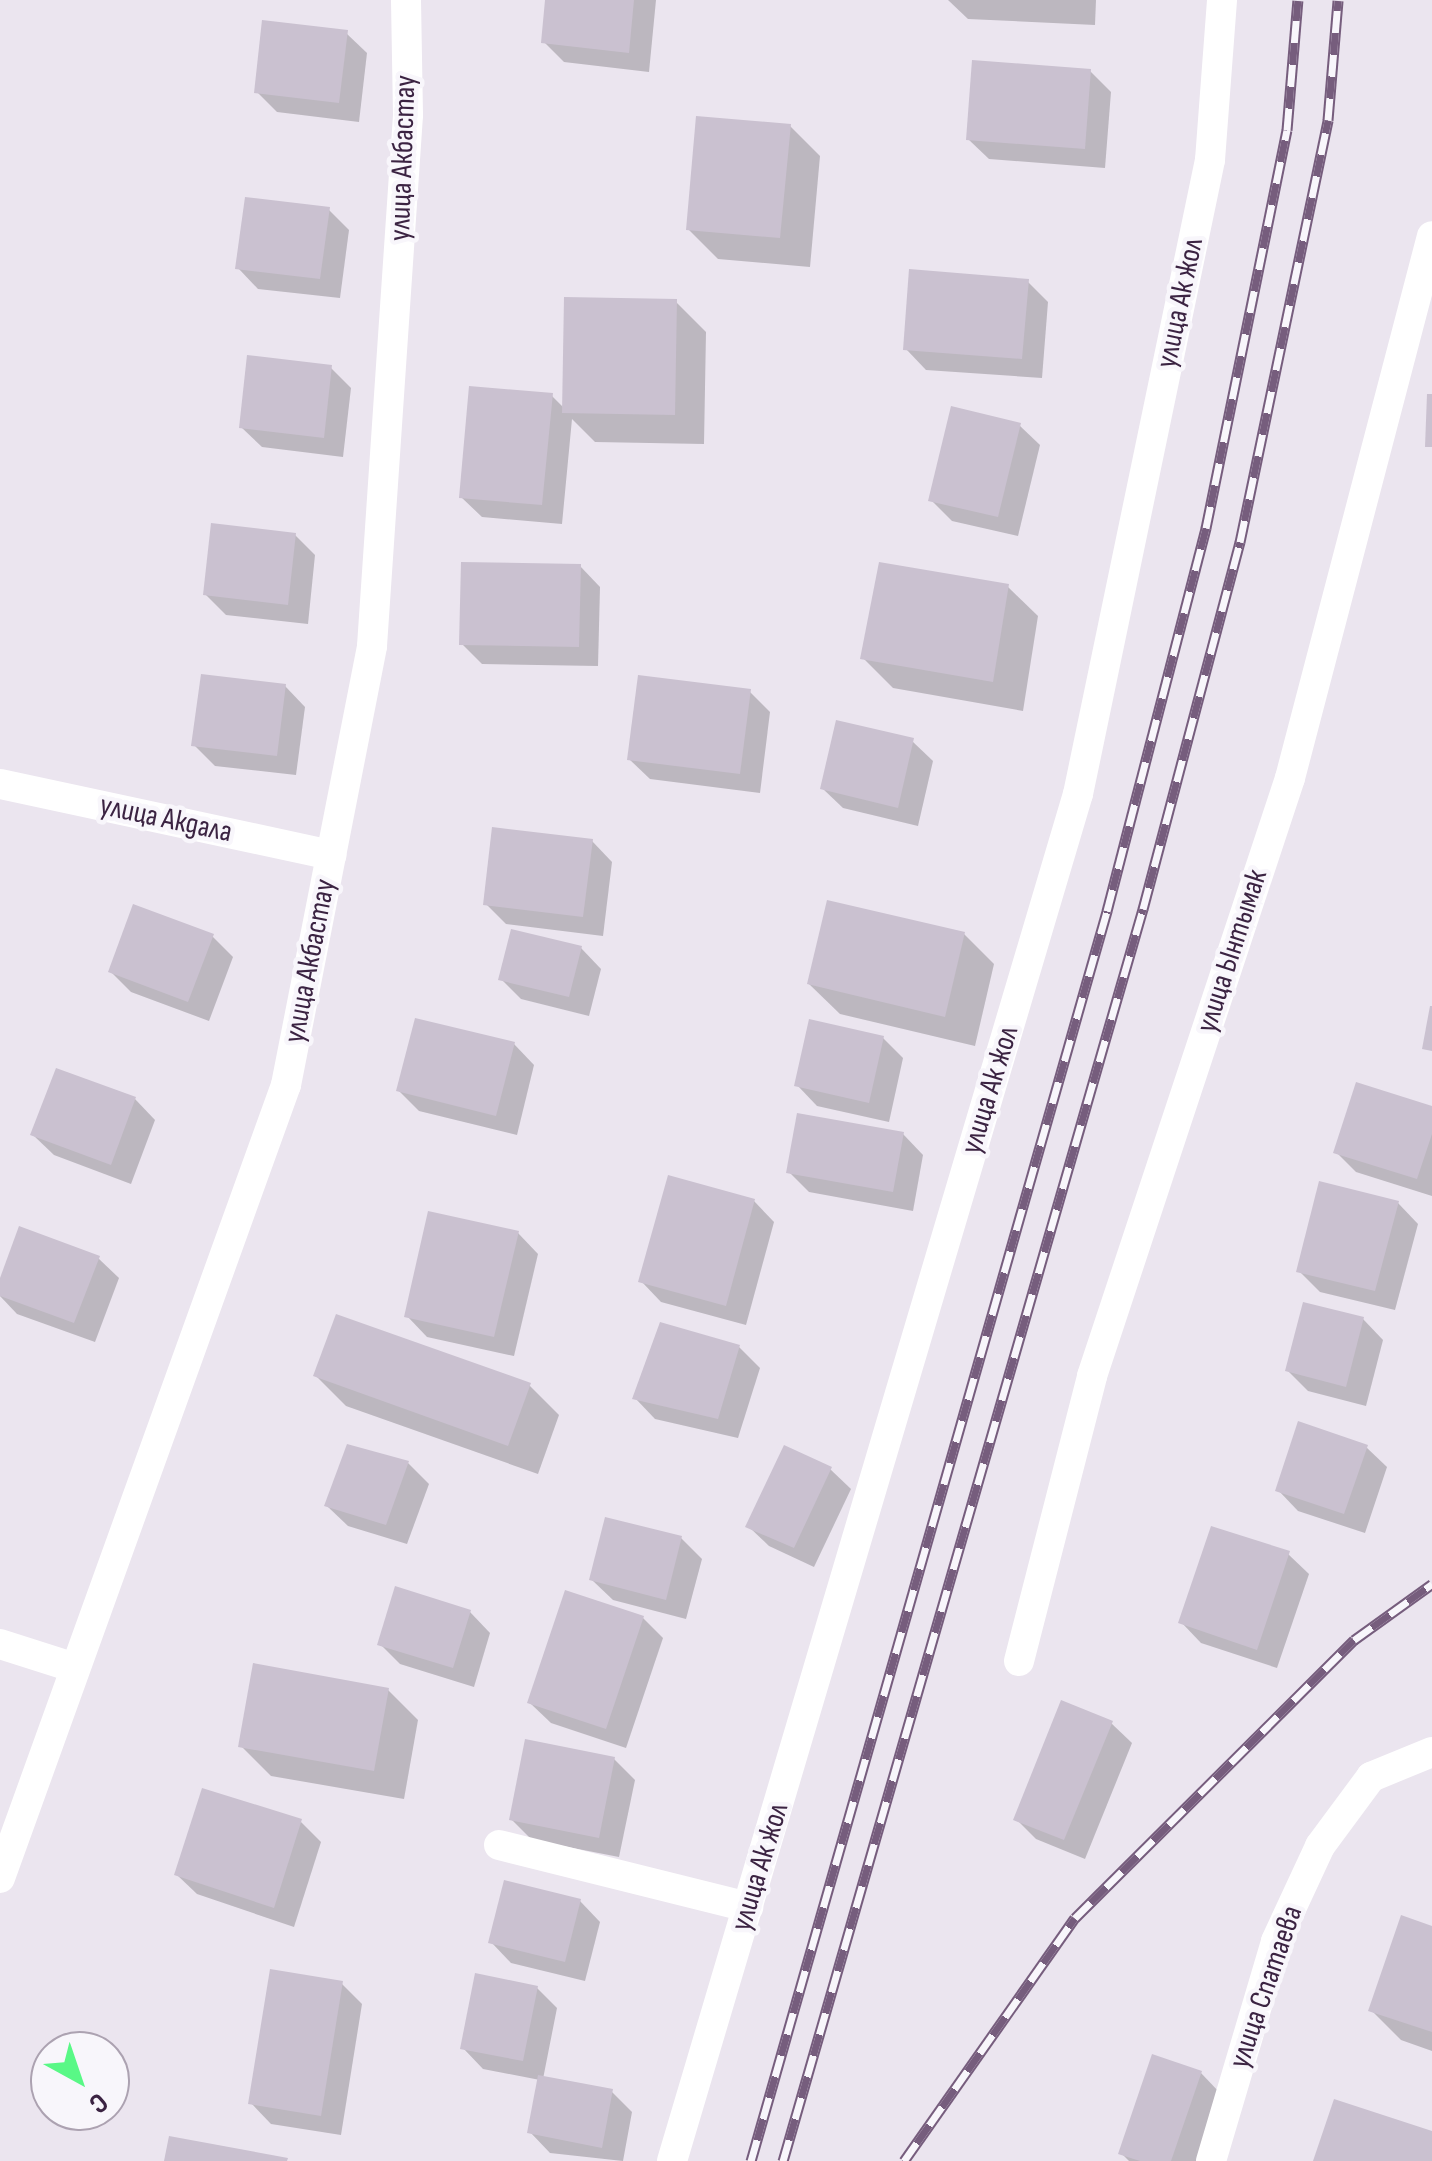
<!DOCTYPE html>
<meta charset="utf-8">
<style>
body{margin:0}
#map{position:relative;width:1432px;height:2161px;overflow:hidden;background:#ebe5ef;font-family:"Sofia Sans Condensed",sans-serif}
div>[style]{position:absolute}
.shadow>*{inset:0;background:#0003}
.building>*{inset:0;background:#cac1d0}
.minor>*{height:30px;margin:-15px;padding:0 15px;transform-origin:15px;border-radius:15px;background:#fff}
.rail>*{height:11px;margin-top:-5.5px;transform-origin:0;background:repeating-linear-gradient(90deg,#f8f6fb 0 22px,#765d7d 0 44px);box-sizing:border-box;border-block:2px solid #765d7d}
span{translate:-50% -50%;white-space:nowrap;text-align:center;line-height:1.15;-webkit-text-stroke:9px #f8f6fb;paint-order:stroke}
.street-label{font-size:30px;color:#3b2342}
.north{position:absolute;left:30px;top:2031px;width:100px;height:100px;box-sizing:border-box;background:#f8f6fb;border:2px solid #aca2b1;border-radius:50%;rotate:140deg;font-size:28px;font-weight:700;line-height:40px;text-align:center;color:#3b2342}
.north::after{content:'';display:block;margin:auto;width:35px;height:45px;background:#59f886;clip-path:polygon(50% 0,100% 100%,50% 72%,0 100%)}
</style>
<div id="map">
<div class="shadow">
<i style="clip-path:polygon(547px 0,656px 0,649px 72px,564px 62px,544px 42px)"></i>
<i style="clip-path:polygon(948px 0,1096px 0,1095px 25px,968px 19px)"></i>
<i style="clip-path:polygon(346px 33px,367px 53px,359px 122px,277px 112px,257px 92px)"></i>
<i style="clip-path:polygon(1090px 71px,1111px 92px,1105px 168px,989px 159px,968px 139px)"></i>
<i style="clip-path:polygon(790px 126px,820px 156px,810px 267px,718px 259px,688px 229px)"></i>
<i style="clip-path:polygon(328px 209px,349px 230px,340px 298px,258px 289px,238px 268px)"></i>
<i style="clip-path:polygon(1027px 281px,1048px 302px,1042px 378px,926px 370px,906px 349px)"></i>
<i style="clip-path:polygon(676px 302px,706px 332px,704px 444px,595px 442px,572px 419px,562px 524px,482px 517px,461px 497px,552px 396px,565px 409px)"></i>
<i style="clip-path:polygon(331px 368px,351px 388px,343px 457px,262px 447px,241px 427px)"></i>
<i style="clip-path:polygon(1019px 425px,1040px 445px,1018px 536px,952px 521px,931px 500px)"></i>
<i style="clip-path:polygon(295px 535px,315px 555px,308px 624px,226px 615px,205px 594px)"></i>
<i style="clip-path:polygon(580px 566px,600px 587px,598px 666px,482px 664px,462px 644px)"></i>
<i style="clip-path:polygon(1007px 586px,1038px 616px,1023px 711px,893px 688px,863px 658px)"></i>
<i style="clip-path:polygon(285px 686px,305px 707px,296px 775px,215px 766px,194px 745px)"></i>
<i style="clip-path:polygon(750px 692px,770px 712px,760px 793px,650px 779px,629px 759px)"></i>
<i style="clip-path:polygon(912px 741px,933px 761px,918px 826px,843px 808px,822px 788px)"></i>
<i style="clip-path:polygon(592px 841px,612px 862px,603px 936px,506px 924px,486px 904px)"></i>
<i style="clip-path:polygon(964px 934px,994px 964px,975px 1046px,840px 1014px,809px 984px)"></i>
<i style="clip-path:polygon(212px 936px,233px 957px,209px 1021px,131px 992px,111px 972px)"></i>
<i style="clip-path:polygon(581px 948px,601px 969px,589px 1016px,521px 999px,501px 979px)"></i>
<i style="clip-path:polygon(883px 1038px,903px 1058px,889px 1122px,817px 1106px,797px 1085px)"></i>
<i style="clip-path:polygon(514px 1044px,534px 1065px,517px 1135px,419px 1111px,399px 1091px)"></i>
<i style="clip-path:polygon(135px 1099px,155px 1120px,131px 1184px,54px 1155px,33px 1135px)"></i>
<i style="clip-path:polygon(1432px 1108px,1432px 1196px,1356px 1172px,1336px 1152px)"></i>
<i style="clip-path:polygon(903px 1134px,923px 1155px,913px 1211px,809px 1192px,789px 1172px)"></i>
<i style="clip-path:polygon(754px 1201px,774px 1222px,746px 1325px,661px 1302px,641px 1281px)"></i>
<i style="clip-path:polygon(1398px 1203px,1418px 1224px,1395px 1310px,1320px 1292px,1299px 1271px)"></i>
<i style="clip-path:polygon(518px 1233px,538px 1254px,514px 1356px,427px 1337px,407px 1316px)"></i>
<i style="clip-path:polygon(98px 1258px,119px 1278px,95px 1342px,17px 1314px,0 1296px,0 1285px)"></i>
<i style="clip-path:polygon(1363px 1319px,1383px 1340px,1366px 1406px,1308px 1391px,1288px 1371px)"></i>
<i style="clip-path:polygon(739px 1347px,760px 1368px,738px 1438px,655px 1419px,635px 1398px)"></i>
<i style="clip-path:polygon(316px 1376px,529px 1385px,559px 1415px,538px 1474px,346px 1406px)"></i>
<i style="clip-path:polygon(348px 1447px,408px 1463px,429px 1484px,407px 1544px,348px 1526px,327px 1506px)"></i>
<i style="clip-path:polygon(1366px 1447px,1387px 1467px,1365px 1533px,1298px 1511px,1278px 1490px)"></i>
<i style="clip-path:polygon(830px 1469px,851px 1489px,814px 1567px,769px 1546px,748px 1526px)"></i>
<i style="clip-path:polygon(681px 1538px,702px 1559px,686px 1619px,613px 1600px,592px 1580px)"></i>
<i style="clip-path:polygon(1288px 1554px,1309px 1574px,1277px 1668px,1201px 1643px,1181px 1622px)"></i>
<i style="clip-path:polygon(470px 1612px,490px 1633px,474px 1687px,400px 1664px,380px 1644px)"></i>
<i style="clip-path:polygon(643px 1618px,663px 1638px,626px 1748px,551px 1723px,530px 1703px)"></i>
<i style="clip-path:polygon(388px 1690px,418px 1720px,404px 1799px,271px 1776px,241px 1746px)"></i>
<i style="clip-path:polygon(1111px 1723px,1132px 1743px,1085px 1859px,1036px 1839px,1016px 1819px)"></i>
<i style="clip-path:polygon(614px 1759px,635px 1780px,619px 1857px,532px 1840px,511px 1819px)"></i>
<i style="clip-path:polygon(301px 1822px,321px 1842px,294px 1927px,197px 1894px,176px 1874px)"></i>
<i style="clip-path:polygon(580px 1901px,600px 1922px,585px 1981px,511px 1963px,491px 1942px)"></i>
<i style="clip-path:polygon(1432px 1928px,1432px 2051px,1401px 2040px,1371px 2010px)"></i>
<i style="clip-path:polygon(342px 1984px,362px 2004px,341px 2135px,271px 2124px,251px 2103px)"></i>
<i style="clip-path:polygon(537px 1988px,557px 2008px,543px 2079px,612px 2092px,632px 2112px,623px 2161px,550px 2153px,530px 2132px,540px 2080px,483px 2069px,463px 2048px)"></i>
<i style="clip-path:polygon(1201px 2073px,1221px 2094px,1198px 2161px,1129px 2161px,1121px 2153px)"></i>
</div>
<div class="building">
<i style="clip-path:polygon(545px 0,634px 0,629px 53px,541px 43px)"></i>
<i style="clip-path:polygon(262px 20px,348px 30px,339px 103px,254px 93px)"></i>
<i style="clip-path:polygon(972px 60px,1091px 69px,1085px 149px,966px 140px)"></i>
<i style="clip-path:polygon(696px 116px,791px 124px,780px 238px,686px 230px)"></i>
<i style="clip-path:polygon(245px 197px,330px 207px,320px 279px,235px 269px)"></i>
<i style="clip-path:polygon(909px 269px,1029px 279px,1022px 359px,903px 350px)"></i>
<i style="clip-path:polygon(564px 297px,677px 299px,675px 415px,562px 413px)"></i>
<i style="clip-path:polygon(247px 355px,332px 365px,324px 438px,239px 428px)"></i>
<i style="clip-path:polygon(469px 386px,553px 393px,542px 505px,459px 498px)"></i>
<i style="clip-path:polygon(1427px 394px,1432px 394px,1432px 447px,1425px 447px)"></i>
<i style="clip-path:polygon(951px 406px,1021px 423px,998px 517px,928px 501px)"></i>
<i style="clip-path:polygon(211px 523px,296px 533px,288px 605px,203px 595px)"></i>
<i style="clip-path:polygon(461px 562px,581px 564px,579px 647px,459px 645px)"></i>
<i style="clip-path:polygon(879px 562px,1009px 584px,993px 682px,860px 659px)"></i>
<i style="clip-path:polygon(201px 674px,286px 684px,277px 756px,191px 746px)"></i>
<i style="clip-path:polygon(638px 675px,751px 689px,740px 774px,627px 760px)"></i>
<i style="clip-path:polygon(836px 720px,914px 738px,898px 808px,820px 789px)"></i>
<i style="clip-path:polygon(492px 827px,593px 839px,583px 917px,483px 905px)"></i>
<i style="clip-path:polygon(827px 900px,965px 932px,945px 1017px,807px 984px)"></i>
<i style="clip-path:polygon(133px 904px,214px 934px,188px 1002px,108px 972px)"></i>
<i style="clip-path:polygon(511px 929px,582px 946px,569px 997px,498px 980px)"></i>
<i style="clip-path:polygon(1430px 1006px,1432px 1006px,1432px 1051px,1422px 1049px)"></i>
<i style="clip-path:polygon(415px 1018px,515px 1042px,496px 1116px,396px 1091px)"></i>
<i style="clip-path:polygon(809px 1019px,884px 1036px,869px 1103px,794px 1086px)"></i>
<i style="clip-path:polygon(56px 1068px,136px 1097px,111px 1165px,30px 1135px)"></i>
<i style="clip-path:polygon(1356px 1082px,1432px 1106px,1432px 1134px,1417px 1179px,1333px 1153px)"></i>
<i style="clip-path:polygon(797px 1113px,904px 1132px,893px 1192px,786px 1173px)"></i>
<i style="clip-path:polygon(668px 1175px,755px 1199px,726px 1306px,638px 1282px)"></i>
<i style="clip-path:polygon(1319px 1181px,1399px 1201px,1375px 1291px,1296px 1272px)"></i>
<i style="clip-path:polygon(428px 1211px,519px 1231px,494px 1337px,404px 1317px)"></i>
<i style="clip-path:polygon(19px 1226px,100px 1256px,74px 1323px,0 1296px,0 1278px)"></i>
<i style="clip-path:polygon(1303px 1302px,1364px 1317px,1346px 1387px,1285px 1371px)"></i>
<i style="clip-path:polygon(336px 1314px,531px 1383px,508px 1446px,313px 1376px)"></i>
<i style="clip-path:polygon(660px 1322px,740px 1345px,718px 1419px,632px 1399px)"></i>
<i style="clip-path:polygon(1298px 1421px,1368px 1445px,1344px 1514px,1275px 1491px)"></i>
<i style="clip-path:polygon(347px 1444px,409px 1461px,386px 1525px,324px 1506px)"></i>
<i style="clip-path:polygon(784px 1445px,832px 1467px,794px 1548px,745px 1527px)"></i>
<i style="clip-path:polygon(605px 1517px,682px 1536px,666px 1600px,589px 1580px)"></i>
<i style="clip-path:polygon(1211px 1526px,1290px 1551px,1257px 1650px,1178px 1623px)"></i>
<i style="clip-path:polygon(395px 1586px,471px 1610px,453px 1668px,377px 1645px)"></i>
<i style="clip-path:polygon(565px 1590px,644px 1616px,606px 1729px,527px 1703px)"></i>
<i style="clip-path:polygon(253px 1663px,389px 1688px,374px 1771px,238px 1747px)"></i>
<i style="clip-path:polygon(1061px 1700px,1113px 1721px,1064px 1840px,1013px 1820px)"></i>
<i style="clip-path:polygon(525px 1739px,615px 1757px,599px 1838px,509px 1820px)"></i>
<i style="clip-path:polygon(202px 1788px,302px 1819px,274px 1908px,174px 1875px)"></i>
<i style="clip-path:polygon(504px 1880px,581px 1899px,565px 1962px,488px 1943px)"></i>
<i style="clip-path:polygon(1401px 1915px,1432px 1926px,1432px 2032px,1368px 2011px)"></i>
<i style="clip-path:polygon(270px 1969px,343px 1981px,321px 2116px,248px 2104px)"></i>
<i style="clip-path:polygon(475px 1973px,538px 1986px,523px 2061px,460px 2049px)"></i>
<i style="clip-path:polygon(1152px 2054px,1202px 2071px,1171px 2161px,1140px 2161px,1118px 2154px)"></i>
<i style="clip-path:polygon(538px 2075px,613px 2089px,602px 2148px,527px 2133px)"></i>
<i style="clip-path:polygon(1334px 2099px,1432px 2131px,1432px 2161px,1313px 2161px)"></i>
<i style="clip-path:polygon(169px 2136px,288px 2158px,287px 2161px,164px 2161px)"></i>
</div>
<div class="minor">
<i style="left:0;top:784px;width:339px;rotate:12.1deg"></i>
<i style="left:0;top:1644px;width:79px;rotate:17.7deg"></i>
<i style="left:1019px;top:1661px;width:294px;rotate:-75.6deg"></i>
<i style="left:1092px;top:1376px;width:630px;rotate:-71.68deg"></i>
<i style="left:1290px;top:778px;width:560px;rotate:-75.32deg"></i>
<i style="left:499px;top:1845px;width:257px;rotate:14deg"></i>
<i style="left:0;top:1878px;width:843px;rotate:-70.17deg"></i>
<i style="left:286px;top:1085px;width:447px;rotate:-78.9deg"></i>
<i style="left:372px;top:646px;width:532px;rotate:-86.12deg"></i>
<i style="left:408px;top:115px;width:115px;rotate:-91deg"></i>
<i style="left:672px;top:2161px;width:1426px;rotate:-73.46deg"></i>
<i style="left:1078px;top:794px;width:648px;rotate:-78.24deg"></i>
<i style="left:1210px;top:160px;width:160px;rotate:-85.7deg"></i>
<i style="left:1211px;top:2161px;width:229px;rotate:-73.5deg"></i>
<i style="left:1276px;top:1941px;width:105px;rotate:-65.1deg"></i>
<i style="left:1320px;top:1846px;width:86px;rotate:-53.5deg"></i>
<i style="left:1371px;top:1777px;width:66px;rotate:-22.3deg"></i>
</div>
<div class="rail">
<i style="left:751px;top:2161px;width:1300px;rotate:-74.1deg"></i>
<i style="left:1107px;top:911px;width:396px;rotate:-75.5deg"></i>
<i style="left:1206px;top:528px;width:406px;rotate:-78.5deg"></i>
<i style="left:1287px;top:130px;width:130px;rotate:-85.2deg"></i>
<i style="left:783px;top:2161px;width:1303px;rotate:-73.96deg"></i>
<i style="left:1143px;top:909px;width:380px;rotate:-75.2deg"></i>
<i style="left:1240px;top:542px;width:431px;rotate:-78.2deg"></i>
<i style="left:1328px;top:120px;width:120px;rotate:-85.2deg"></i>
<i style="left:904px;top:2161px;width:297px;rotate:-54.9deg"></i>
<i style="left:1075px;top:1918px;width:394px;rotate:-44.9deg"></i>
<i style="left:1354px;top:1640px;width:96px;rotate:-35.7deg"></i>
</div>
<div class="street-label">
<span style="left:403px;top:158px;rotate:-88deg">улица Акбастау</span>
<span style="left:1180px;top:303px;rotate:-78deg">улица Ак жол</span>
<span style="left:166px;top:819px;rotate:12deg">улица Акдала</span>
<span style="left:1232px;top:951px;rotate:-72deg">улица Ынтымак</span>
<span style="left:310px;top:961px;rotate:-79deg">улица Акбастау</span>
<span style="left:990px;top:1090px;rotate:-73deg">улица Ак жол</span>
<span style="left:760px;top:1867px;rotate:-73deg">улица Ак жол</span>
<span style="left:1266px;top:1987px;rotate:-71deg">улица Спатаева</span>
</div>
<div class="north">С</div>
</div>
